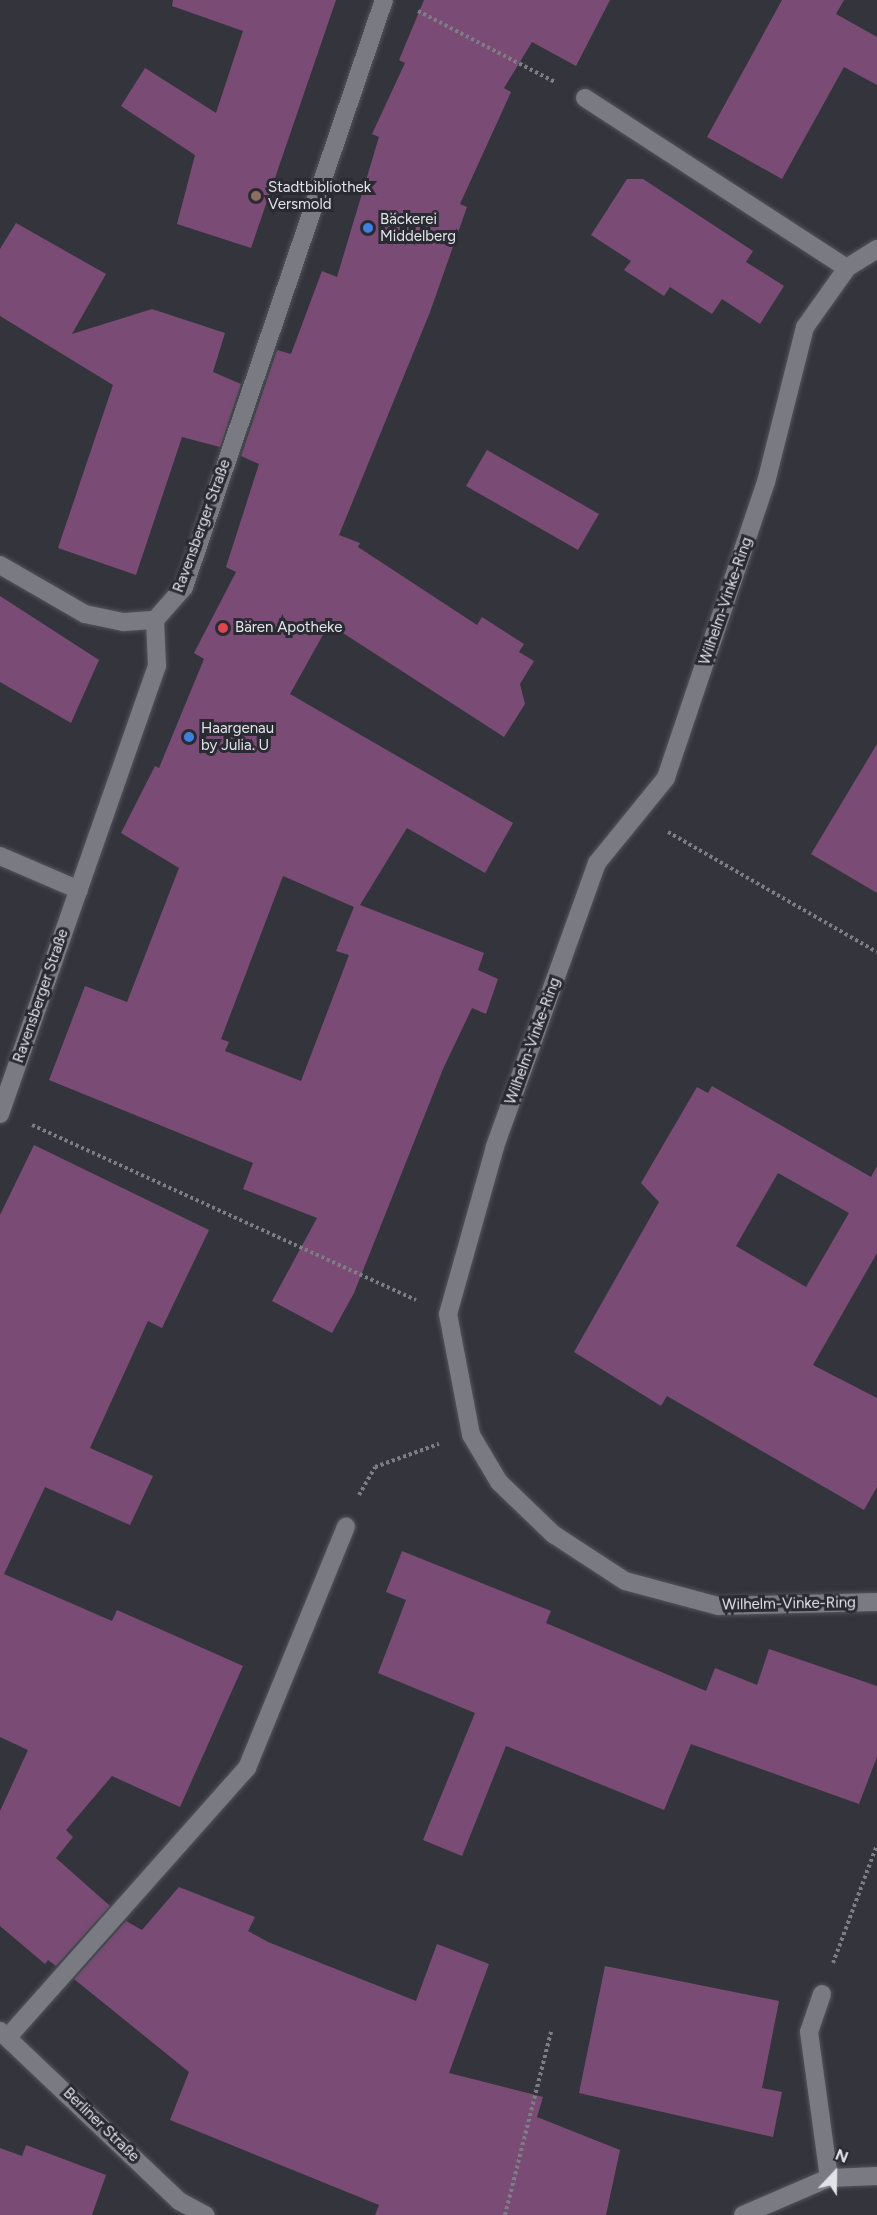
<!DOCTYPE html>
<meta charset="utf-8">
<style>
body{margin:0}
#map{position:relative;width:877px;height:2215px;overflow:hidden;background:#34343c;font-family:Figtree,sans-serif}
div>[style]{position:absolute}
.building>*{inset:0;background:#7a4c75}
.path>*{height:4px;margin-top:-2px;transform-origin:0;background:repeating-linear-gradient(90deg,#7d7d85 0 3px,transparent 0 6px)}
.roads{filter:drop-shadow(0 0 2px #53535a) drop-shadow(0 0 2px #53535a)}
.minor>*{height:18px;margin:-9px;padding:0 9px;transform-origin:9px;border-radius:9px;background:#7a7a83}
.dots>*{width:16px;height:16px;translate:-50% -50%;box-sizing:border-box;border:3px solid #2a2a32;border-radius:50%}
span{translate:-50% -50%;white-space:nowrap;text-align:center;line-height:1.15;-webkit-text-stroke:6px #2a2a32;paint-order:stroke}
.poi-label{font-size:15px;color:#e2e2e8}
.left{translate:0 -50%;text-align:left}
.street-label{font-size:15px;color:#e2e2e8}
.north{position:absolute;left:805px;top:2143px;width:60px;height:60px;-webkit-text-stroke:4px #2a2a32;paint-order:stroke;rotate:22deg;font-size:16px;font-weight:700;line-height:24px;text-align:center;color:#e2e2e8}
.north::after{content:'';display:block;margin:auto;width:21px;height:27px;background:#e2e2e8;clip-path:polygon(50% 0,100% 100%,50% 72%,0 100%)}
</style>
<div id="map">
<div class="building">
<i style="clip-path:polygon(173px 0,336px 0,251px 248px,177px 224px,195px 155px,121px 106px,145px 68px,216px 113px,243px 31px,172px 6px)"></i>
<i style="clip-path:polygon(evenodd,424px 0,610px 0,576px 66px,532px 42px,504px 88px,511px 92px,460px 204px,467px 207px,430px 312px,339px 535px,360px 543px,358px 547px,477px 625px,482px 617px,524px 644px,519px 652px,534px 661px,520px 684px,525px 704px,504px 737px,329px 624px,290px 694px,513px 823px,485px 873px,407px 828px,360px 905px,484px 953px,478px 970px,498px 979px,486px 1014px,472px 1008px,443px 1069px,354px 1293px,332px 1333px,272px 1301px,317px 1218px,243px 1189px,253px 1163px,49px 1080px,85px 986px,127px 1002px,179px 868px,121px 833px,155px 766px,159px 768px,204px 659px,194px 653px,236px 572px,226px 567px,259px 464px,241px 456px,277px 350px,291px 354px,322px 271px,337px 277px,379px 137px,372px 134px,405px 63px,399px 60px,424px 0,283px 876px,354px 907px,336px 951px,349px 955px,301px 1081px,225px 1051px,229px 1042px,221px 1039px,283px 876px)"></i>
<i style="clip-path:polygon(782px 0,844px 0,836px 14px,877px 37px,877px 85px,844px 67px,782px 179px,707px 137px)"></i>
<i style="clip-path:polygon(627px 179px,643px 179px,753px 251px,746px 262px,784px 286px,760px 324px,722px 299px,712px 314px,670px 287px,664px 296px,624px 270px,631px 261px,591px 235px)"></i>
<i style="clip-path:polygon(16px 223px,106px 274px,72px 334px,152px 309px,225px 333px,213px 372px,241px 384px,220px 447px,182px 437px,136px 575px,58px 548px,113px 385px,0 316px,0 249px)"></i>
<i style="clip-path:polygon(487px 450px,599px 514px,578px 550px,466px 486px)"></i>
<i style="clip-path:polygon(0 596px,99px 660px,71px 723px,0 682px)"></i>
<i style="clip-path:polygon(877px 744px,877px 893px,811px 854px)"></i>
<i style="clip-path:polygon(evenodd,712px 1086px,871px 1177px,877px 1166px,877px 1253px,813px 1365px,877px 1398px,877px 1487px,864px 1510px,667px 1396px,661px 1406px,574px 1352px,659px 1202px,641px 1183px,697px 1087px,708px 1093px,712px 1086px,778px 1173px,849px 1213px,806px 1287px,736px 1246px,778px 1173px)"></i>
<i style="clip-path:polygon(34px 1145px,209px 1230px,162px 1328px,148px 1321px,90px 1448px,153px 1476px,130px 1525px,45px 1487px,4px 1574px,112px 1621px,117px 1610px,243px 1666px,180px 1807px,112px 1776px,66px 1830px,73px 1837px,56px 1858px,110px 1906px,56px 1966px,48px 1960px,45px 1964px,0 1926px,0 1811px,28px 1750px,0 1737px,0 1215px)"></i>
<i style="clip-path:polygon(402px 1551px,551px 1611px,546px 1623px,706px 1691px,715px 1668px,757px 1685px,769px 1649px,877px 1686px,877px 1757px,859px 1804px,691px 1744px,664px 1810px,506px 1746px,462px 1856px,423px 1840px,475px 1713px,378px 1673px,406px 1600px,386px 1592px)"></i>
<i style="clip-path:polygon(179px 1887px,255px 1917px,248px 1931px,268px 1942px,416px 2001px,437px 1944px,489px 1964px,449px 2073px,543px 2097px,537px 2117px,620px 2150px,606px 2215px,375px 2215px,379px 2205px,170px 2120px,189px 2072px,74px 1979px,126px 1921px,142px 1930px)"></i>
<i style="clip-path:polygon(605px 1966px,779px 2001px,762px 2088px,782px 2092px,773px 2137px,579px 2093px)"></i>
<i style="clip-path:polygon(26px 2145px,106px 2175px,92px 2215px,0 2215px,0 2148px,22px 2156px)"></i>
</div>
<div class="path">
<i style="left:418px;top:11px;width:154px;rotate:27.4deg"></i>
<i style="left:668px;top:832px;width:241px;rotate:29.9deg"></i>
<i style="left:32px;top:1125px;width:422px;rotate:24.5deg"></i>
<i style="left:359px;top:1495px;width:32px;rotate:-60deg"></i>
<i style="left:375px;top:1467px;width:68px;rotate:-19.8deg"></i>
<i style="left:833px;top:1963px;width:126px;rotate:-69.6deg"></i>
<i style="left:505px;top:2215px;width:189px;rotate:-75.9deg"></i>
</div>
<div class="roads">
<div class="minor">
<i style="left:585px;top:98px;width:312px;rotate:33deg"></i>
<i style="left:877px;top:249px;width:36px;rotate:148deg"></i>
<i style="left:847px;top:268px;width:72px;rotate:125.4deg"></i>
<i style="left:805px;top:327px;width:160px;rotate:104.1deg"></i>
<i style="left:766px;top:482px;width:312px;rotate:108.7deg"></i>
<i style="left:666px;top:778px;width:109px;rotate:129.1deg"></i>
<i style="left:597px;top:863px;width:302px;rotate:109.8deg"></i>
<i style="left:495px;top:1147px;width:173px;rotate:105.7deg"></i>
<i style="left:448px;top:1314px;width:123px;rotate:79.2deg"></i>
<i style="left:471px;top:1435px;width:55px;rotate:59.2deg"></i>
<i style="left:499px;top:1482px;width:75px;rotate:43.9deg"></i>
<i style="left:553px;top:1534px;width:86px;rotate:33.1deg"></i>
<i style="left:625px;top:1581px;width:96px;rotate:15deg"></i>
<i style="left:718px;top:1606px;width:159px;rotate:-1.4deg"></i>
<i style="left:0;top:565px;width:98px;rotate:30deg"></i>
<i style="left:85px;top:614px;width:40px;rotate:12deg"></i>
<i style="left:124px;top:622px;width:31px;rotate:-4deg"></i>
<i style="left:155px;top:620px;width:44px;rotate:-48.7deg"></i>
<i style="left:184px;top:587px;width:620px;rotate:-71.19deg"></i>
<i style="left:0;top:856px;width:86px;rotate:23.3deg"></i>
<i style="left:0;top:1114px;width:475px;rotate:-70.7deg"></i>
<i style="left:157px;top:666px;width:46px;rotate:-92.5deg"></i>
<i style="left:822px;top:1994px;width:40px;rotate:108.9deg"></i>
<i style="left:809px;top:2032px;width:147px;rotate:82.2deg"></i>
<i style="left:0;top:2031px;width:247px;rotate:43.5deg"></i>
<i style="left:179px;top:2201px;width:30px;rotate:28deg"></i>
<i style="left:8px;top:2037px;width:360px;rotate:-48.4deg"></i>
<i style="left:247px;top:1768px;width:261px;rotate:-67.7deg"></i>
<i style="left:743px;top:2215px;width:94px;rotate:-23.3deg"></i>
<i style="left:829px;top:2178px;width:48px;rotate:-2.4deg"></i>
</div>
</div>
<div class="dots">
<i style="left:256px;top:196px;background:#8d6e63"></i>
<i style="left:368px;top:228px;background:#3f7fe0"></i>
<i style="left:223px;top:628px;background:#e0444e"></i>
<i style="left:189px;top:737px;background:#3f7fe0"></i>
</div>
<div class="poi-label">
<span class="left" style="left:268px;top:196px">Stadtbibliothek<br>Versmold</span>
<span class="left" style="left:380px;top:228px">Bäckerei<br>Middelberg</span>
<span class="left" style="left:235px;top:628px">Bären Apotheke</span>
<span class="left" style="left:201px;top:737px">Haargenau<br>by Julia. U</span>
</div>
<div class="street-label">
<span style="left:202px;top:526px;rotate:-70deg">Ravensberger Straße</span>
<span style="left:726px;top:601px;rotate:-71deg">Wilhelm-Vinke-Ring</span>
<span style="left:41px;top:996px;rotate:-71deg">Ravensberger Straße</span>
<span style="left:533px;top:1041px;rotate:-70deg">Wilhelm-Vinke-Ring</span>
<span style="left:789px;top:1604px;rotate:-1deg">Wilhelm-Vinke-Ring</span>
<span style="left:101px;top:2125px;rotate:44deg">Berliner Straße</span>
</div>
<div class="north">N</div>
</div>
